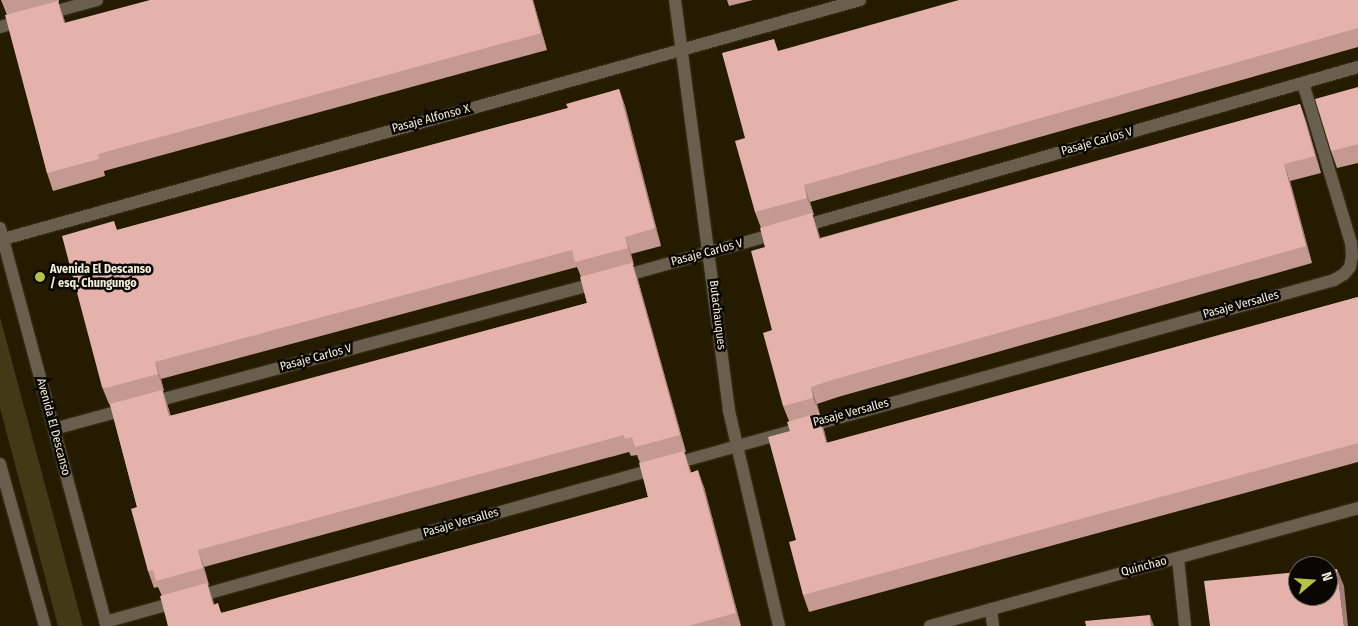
<!DOCTYPE html>
<style>
body{margin:0}
#map{position:relative;width:1358px;height:626px;overflow:hidden;background:#241b00;font-family:"Fira Sans Condensed",sans-serif}
div>[style]{position:absolute}
.green>*{inset:0;background:#443917}
.roads{filter:drop-shadow(0 0 1px #3d341a) drop-shadow(0 0 1px #3d341a)}
.minor>*{height:12px;margin:-6px;padding:0 6px;transform-origin:6px;border-radius:6px;background:#685f4f}
.tertiary>*{height:12px;margin:-6px;padding:0 6px;transform-origin:6px;border-radius:6px;background:#685f4f}
.wall>*{inset:0;background:#c49992}
.shaded-wall>*{inset:0;background:#a07d77}
.building>*{inset:0;background:#e4b2aa}
.dots>*{width:14px;height:14px;translate:-50% -50%;box-sizing:border-box;border:2px solid #0a0700;border-radius:50%}
span{translate:-50% -50%;white-space:nowrap;text-align:center;line-height:1.15;-webkit-text-stroke:5px #0a0700;paint-order:stroke}
.street-label{font-size:12px;color:#f3eddc}
.poi-label{font-size:12px;color:#f3eddc;font-weight:700}
.left{translate:0 -50%;text-align:left}
.north{position:absolute;left:1288px;top:556px;width:50px;height:50px;box-sizing:border-box;background:#0a0700;border:1px solid #676358;border-radius:50%;rotate:72deg;font-size:14px;font-weight:700;line-height:20px;text-align:center;color:#f3eddc}
.north::after{content:'';display:block;margin:auto;width:18px;height:22px;background:#b6c148;clip-path:polygon(50% 0,100% 100%,50% 72%,0 100%)}
</style>
<div id="map">
<div class="green">
<i style="clip-path:polygon(0 317px,83px 626px,58px 626px,0 408px)"></i>
</div>
<div class="roads">
<div class="minor">
<i style="left:675px;top:0;width:415px;rotate:82.5deg"></i>
<i style="left:729px;top:411px;width:221px;rotate:76.9deg"></i>
<i style="left:46px;top:14px;width:53px;rotate:-15.4deg"></i>
<i style="left:0;top:27px;width:25px;rotate:-16deg"></i>
<i style="left:800px;top:227px;width:580px;rotate:-16deg"></i>
<i style="left:0;top:240px;width:893px;rotate:-15.59deg"></i>
<i style="left:620px;top:277px;width:165px;rotate:-15.5deg"></i>
<i style="left:149px;top:403px;width:465px;rotate:-15deg"></i>
<i style="left:54px;top:429px;width:76px;rotate:-15.3deg"></i>
<i style="left:1178px;top:558px;width:68px;rotate:84.1deg"></i>
<i style="left:991px;top:609px;width:17px;rotate:83deg"></i>
<i style="left:105px;top:622px;width:1276px;rotate:-15.55deg"></i>
<i style="left:1334px;top:280px;width:12px;rotate:-31deg"></i>
<i style="left:1344px;top:274px;width:9px;rotate:-49deg"></i>
<i style="left:1350px;top:267px;width:11px;rotate:-80deg"></i>
<i style="left:1352px;top:256px;width:13px;rotate:-94deg"></i>
<i style="left:1351px;top:243px;width:167px;rotate:-106.7deg"></i>
<i style="left:930px;top:626px;width:444px;rotate:-15.4deg"></i>
</div>
<div class="tertiary">
<i style="left:0;top:228px;width:412px;rotate:75deg"></i>
<i style="left:0;top:464px;width:168px;rotate:74.5deg"></i>
</div>
</div>
<div class="wall">
<i style="clip-path:polygon(1px 0,59px 0,59px 2px,58px 2px,65px 23px,533px 0,547px 50px,104px 171px,105px 176px,53px 191px,47px 173px,7px 15px)"></i>
<i style="clip-path:polygon(727px 0,753px 0,729px 6px)"></i>
<i style="clip-path:polygon(1358px 0,1358px 47px,810px 202px,814px 215px,812px 215px,820px 238px,1300px 104px,1306px 121px,1321px 173px,1290px 181px,1312px 263px,838px 397px,817px 404px,820px 415px,818px 415px,824px 430px,827px 443px,1358px 297px,1358px 462px,809px 612px,803px 595px,796px 540px,790px 431px,789px 421px,783px 406px,772px 330px,765px 247px,761px 228px,755px 212px,745px 138px,779px 51px)"></i>
<i style="clip-path:polygon(1358px 87px,1358px 163px,1337px 168px,1331px 151px)"></i>
<i style="clip-path:polygon(evenodd,619px 89px,625px 106px,661px 246px,631px 254px,634px 265px,633px 265px,638px 280px,686px 452px,684px 452px,691px 472px,704px 487px,741px 626px,168px 626px,162px 596px,158px 587px,154px 588px,148px 571px,137px 507px,110px 405px,109px 404px,102px 387px,117px 230px,568px 108px,619px 89px,577px 267px,581px 277px,587px 303px,171px 416px,163px 391px,164px 391px,161px 379px,577px 267px,619px 89px,629px 452px,631px 456px,637px 455px,640px 463px,648px 497px,222px 613px,214px 604px,208px 585px,209px 585px,204px 567px,629px 452px)"></i>
</div>
<div class="shaded-wall">
<i style="clip-path:polygon(532px 0,533px 0,547px 50px,541px 33px)"></i>
<i style="clip-path:polygon(58px 1px,64px 18px,70px 40px,64px 23px)"></i>
<i style="clip-path:polygon(619px 89px,625px 106px,661px 246px,655px 228px)"></i>
<i style="clip-path:polygon(1300px 104px,1306px 121px,1321px 173px,1315px 156px)"></i>
<i style="clip-path:polygon(1284px 164px,1290px 181px,1312px 263px,1306px 246px)"></i>
<i style="clip-path:polygon(804px 185px,810px 202px,814px 215px,807px 198px)"></i>
<i style="clip-path:polygon(812px 213px,818px 230px,825px 256px,819px 239px)"></i>
<i style="clip-path:polygon(625px 237px,631px 254px,634px 265px,628px 248px)"></i>
<i style="clip-path:polygon(632px 263px,638px 280px,686px 452px,680px 435px)"></i>
<i style="clip-path:polygon(155px 362px,161px 379px,164px 391px,158px 374px)"></i>
<i style="clip-path:polygon(811px 387px,817px 404px,820px 415px,813px 398px)"></i>
<i style="clip-path:polygon(162px 390px,168px 407px,175px 433px,169px 416px)"></i>
<i style="clip-path:polygon(818px 413px,824px 430px,832px 460px,826px 443px)"></i>
<i style="clip-path:polygon(684px 451px,690px 468px,696px 490px,690px 473px)"></i>
<i style="clip-path:polygon(698px 470px,704px 487px,741px 626px,736px 613px)"></i>
<i style="clip-path:polygon(198px 550px,204px 567px,209px 585px,203px 568px)"></i>
<i style="clip-path:polygon(1337px 569px,1344px 586px,1348px 626px,1344px 626px)"></i>
<i style="clip-path:polygon(207px 583px,213px 600px,219px 622px,213px 605px)"></i>
<i style="clip-path:polygon(1150px 615px,1154px 626px,1151px 626px)"></i>
</div>
<div class="building">
<i style="clip-path:polygon(150px 0,532px 0,541px 33px,98px 154px,99px 159px,47px 173px,5px 15px,58px 1px,64px 23px)"></i>
<i style="clip-path:polygon(959px 0,1358px 0,1358px 28px,804px 185px,807px 198px,755px 212px,735px 141px,745px 138px,722px 53px,774px 39px,778px 51px)"></i>
<i style="clip-path:polygon(1358px 87px,1358px 144px,1331px 151px,1315px 99px)"></i>
<i style="clip-path:polygon(619px 89px,655px 228px,625px 237px,628px 248px,575px 262px,572px 250px,155px 362px,158px 374px,106px 388px,102px 387px,62px 236px,114px 221px,117px 230px,568px 108px,566px 104px)"></i>
<i style="clip-path:polygon(1300px 104px,1315px 156px,1284px 164px,1306px 246px,832px 380px,811px 387px,813px 398px,783px 406px,763px 333px,772px 330px,751px 251px,765px 247px,760px 228px,812px 213px,819px 239px)"></i>
<i style="clip-path:polygon(632px 263px,680px 435px,635px 447px,632px 437px,625px 439px,624px 435px,198px 550px,203px 568px,156px 581px,153px 570px,148px 571px,131px 509px,137px 507px,110px 404px,162px 390px,169px 416px,239px 398px,587px 303px,580px 277px)"></i>
<i style="clip-path:polygon(1358px 297px,1358px 443px,803px 595px,789px 542px,796px 540px,768px 437px,790px 431px,787px 422px,818px 413px,826px 443px)"></i>
<i style="clip-path:polygon(684px 451px,690px 473px,698px 470px,736px 613px,688px 626px,168px 626px,160px 596px,207px 583px,213px 605px,218px 603px,221px 613px,648px 497px,639px 463px)"></i>
<i style="clip-path:polygon(1337px 569px,1344px 626px,1210px 626px,1204px 581px,1298px 572px,1298px 596px,1328px 596px,1328px 570px)"></i>
<i style="clip-path:polygon(1150px 615px,1151px 626px,1086px 626px,1085px 621px)"></i>
</div>
<div class="dots">
<i style="left:40px;top:277px;background:#b6c148"></i>
</div>
<div class="street-label">
<span style="left:431px;top:119px;rotate:-15deg">Pasaje Alfonso X</span>
<span style="left:1097px;top:142px;rotate:-16deg">Pasaje Carlos V</span>
<span style="left:707px;top:253px;rotate:-15deg">Pasaje Carlos V</span>
<span style="left:1241px;top:305px;rotate:-15deg">Pasaje Versalles</span>
<span style="left:717px;top:315px;rotate:83deg">Butachauques</span>
<span style="left:316px;top:358px;rotate:-15deg">Pasaje Carlos V</span>
<span style="left:851px;top:413px;rotate:-15deg">Pasaje Versalles</span>
<span style="left:53px;top:427px;rotate:75deg">Avenida El Descanso</span>
<span style="left:461px;top:523px;rotate:-16deg">Pasaje Versalles</span>
<span style="left:1144px;top:567px;rotate:-15deg">Quinchao</span>
</div>
<div class="poi-label">
<span class="left" style="left:50px;top:277px">Avenida El Descanso<br>/ esq. Chungungo</span>
</div>
<div class="north">N</div>
</div>
